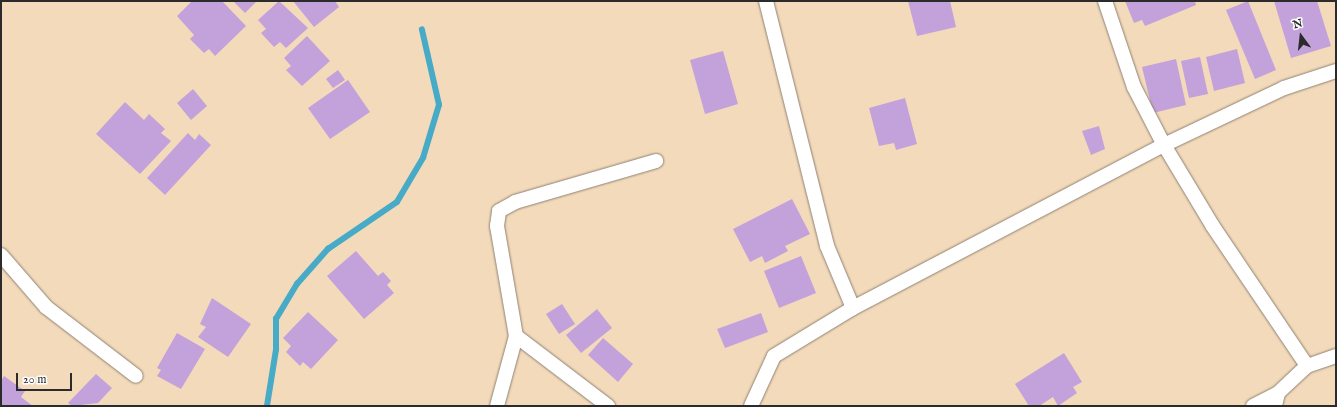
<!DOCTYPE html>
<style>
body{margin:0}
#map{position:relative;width:1337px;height:407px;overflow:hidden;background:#f3dabb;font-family:"IM FELL English",serif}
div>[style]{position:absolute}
.stream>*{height:5.5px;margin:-2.75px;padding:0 2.75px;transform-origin:2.75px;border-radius:2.75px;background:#47abc7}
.building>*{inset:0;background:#c3a1db}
.roads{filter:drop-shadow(0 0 1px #8f8273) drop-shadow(0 0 1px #8f8273)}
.street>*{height:14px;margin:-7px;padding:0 7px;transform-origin:7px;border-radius:7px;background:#fff}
span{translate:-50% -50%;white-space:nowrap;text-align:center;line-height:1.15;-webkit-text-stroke:4px #fff;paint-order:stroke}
.frame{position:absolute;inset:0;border:2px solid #2b2b2b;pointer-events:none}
.north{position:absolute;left:1281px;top:16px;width:40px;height:40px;-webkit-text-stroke:3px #fff;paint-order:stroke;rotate:345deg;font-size:11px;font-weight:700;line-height:16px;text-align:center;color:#2b2b2b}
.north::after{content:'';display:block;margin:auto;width:14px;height:18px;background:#2b2b2b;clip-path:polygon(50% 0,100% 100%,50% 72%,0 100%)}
.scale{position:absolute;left:16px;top:373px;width:56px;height:18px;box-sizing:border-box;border:2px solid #2b2b2b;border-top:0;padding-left:5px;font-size:12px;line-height:14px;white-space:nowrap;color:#2b2b2b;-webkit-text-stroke:3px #fff;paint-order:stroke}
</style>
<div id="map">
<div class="stream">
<i style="left:267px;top:406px;width:57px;rotate:-80.9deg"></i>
<i style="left:276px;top:350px;width:31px;rotate:-90deg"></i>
<i style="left:276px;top:319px;width:41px;rotate:-59deg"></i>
<i style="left:297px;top:284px;width:47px;rotate:-48.5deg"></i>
<i style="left:328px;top:249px;width:83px;rotate:-34.3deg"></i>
<i style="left:397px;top:202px;width:51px;rotate:-59.4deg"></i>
<i style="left:423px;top:158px;width:55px;rotate:-73.2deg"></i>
<i style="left:439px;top:105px;width:77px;rotate:-102.8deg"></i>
</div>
<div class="building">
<i style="clip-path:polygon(192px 1px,222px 1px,246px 26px,215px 56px,209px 49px,204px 53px,190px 39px,194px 35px,177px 16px)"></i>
<i style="clip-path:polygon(233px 1px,257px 1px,245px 13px)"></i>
<i style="clip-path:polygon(279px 1px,308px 28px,286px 48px,280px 42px,274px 47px,261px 33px,266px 29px,258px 20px)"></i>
<i style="clip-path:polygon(293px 1px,335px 1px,339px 7px,314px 27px)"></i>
<i style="clip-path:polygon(908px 1px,950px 1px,956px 27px,917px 36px)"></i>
<i style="clip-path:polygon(1125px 1px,1195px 1px,1196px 5px,1145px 26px,1142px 20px,1134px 23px)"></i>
<i style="clip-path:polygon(1248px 1px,1276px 70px,1255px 79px,1226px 10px)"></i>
<i style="clip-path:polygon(1274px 1px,1317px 1px,1331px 46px,1291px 58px)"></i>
<i style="clip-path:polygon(307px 36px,330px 61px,302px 86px,286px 70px,291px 66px,284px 58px)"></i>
<i style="clip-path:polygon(1237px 49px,1245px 83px,1214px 91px,1206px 57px)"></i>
<i style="clip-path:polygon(723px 51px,738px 104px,705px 114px,690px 60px)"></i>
<i style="clip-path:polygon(1200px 57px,1208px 94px,1189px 98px,1181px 61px)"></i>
<i style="clip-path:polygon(1176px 59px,1186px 105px,1153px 113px,1142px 67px)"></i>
<i style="clip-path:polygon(338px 70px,345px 80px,333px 88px,326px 79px)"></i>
<i style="clip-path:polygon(348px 80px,370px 112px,330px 139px,308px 108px)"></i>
<i style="clip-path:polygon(193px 89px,207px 106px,191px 120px,177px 103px)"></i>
<i style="clip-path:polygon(905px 98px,917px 144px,896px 150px,894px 143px,879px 146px,869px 108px)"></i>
<i style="clip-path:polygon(125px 102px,144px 120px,149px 114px,165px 129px,161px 133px,171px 141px,140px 174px,96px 134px)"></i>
<i style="clip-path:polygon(1099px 126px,1105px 149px,1091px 155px,1082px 131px)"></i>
<i style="clip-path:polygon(188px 133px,195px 140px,199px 134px,211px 145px,165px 195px,147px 178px)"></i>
<i style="clip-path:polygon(792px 199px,810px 234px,785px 246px,788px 251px,765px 263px,762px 256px,750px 262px,733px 229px)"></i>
<i style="clip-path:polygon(356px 251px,378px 276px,383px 272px,391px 281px,387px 285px,394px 293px,364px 319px,327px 276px)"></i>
<i style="clip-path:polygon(801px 256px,816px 293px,779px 308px,764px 271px)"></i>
<i style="clip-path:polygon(212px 298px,251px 324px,228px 357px,198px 337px,206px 327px,200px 324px)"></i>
<i style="clip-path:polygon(562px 304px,575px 324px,559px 334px,546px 314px)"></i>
<i style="clip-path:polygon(597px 309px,612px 328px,581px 353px,566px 335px)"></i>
<i style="clip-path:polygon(308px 312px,338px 340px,311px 369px,303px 362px,300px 366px,286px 352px,291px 346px,283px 338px)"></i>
<i style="clip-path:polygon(761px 313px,768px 332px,725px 348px,717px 329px)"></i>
<i style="clip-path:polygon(177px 333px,205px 349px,181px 389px,157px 376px,161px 370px,157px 368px)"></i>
<i style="clip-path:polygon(603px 338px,633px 364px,618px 382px,588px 355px)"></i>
<i style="clip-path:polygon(1064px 353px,1082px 382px,1073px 387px,1077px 393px,1058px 406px,1053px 397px,1039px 406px,1029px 406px,1015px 384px)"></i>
<i style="clip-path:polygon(96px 374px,112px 388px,98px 403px,72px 406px,68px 403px)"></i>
<i style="clip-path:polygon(4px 376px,25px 391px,21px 397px,33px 406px,1px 406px,1px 381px)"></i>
</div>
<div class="roads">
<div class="street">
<i style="left:766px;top:1px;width:252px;rotate:76deg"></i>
<i style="left:827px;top:246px;width:67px;rotate:67.2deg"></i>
<i style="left:1105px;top:1px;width:91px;rotate:71.4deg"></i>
<i style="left:1134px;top:87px;width:65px;rotate:62.7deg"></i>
<i style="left:1164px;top:145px;width:93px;rotate:59deg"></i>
<i style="left:1212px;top:225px;width:170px;rotate:56deg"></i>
<i style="left:1px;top:255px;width:69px;rotate:49.1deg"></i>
<i style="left:46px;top:307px;width:113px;rotate:37.5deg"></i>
<i style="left:497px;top:406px;width:73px;rotate:-74.8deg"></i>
<i style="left:608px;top:406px;width:116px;rotate:-142.7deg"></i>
<i style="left:516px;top:336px;width:112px;rotate:-99.8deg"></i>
<i style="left:497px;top:226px;width:15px;rotate:-82deg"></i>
<i style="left:499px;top:211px;width:18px;rotate:-29deg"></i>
<i style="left:515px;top:202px;width:147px;rotate:-16.2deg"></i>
<i style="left:751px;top:406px;width:55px;rotate:-65.3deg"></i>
<i style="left:774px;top:356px;width:92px;rotate:-31.3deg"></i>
<i style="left:853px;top:308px;width:351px;rotate:-27.7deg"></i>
<i style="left:1164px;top:145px;width:133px;rotate:-25.4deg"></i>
<i style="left:1284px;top:88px;width:55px;rotate:-18.1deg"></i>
<i style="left:1253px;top:406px;width:28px;rotate:-27deg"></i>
<i style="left:1275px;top:406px;width:13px;rotate:-77deg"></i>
<i style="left:1278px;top:393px;width:40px;rotate:-43deg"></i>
<i style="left:1307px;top:366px;width:31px;rotate:-19deg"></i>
</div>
</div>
<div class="frame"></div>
<div class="north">N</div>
<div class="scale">20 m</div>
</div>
